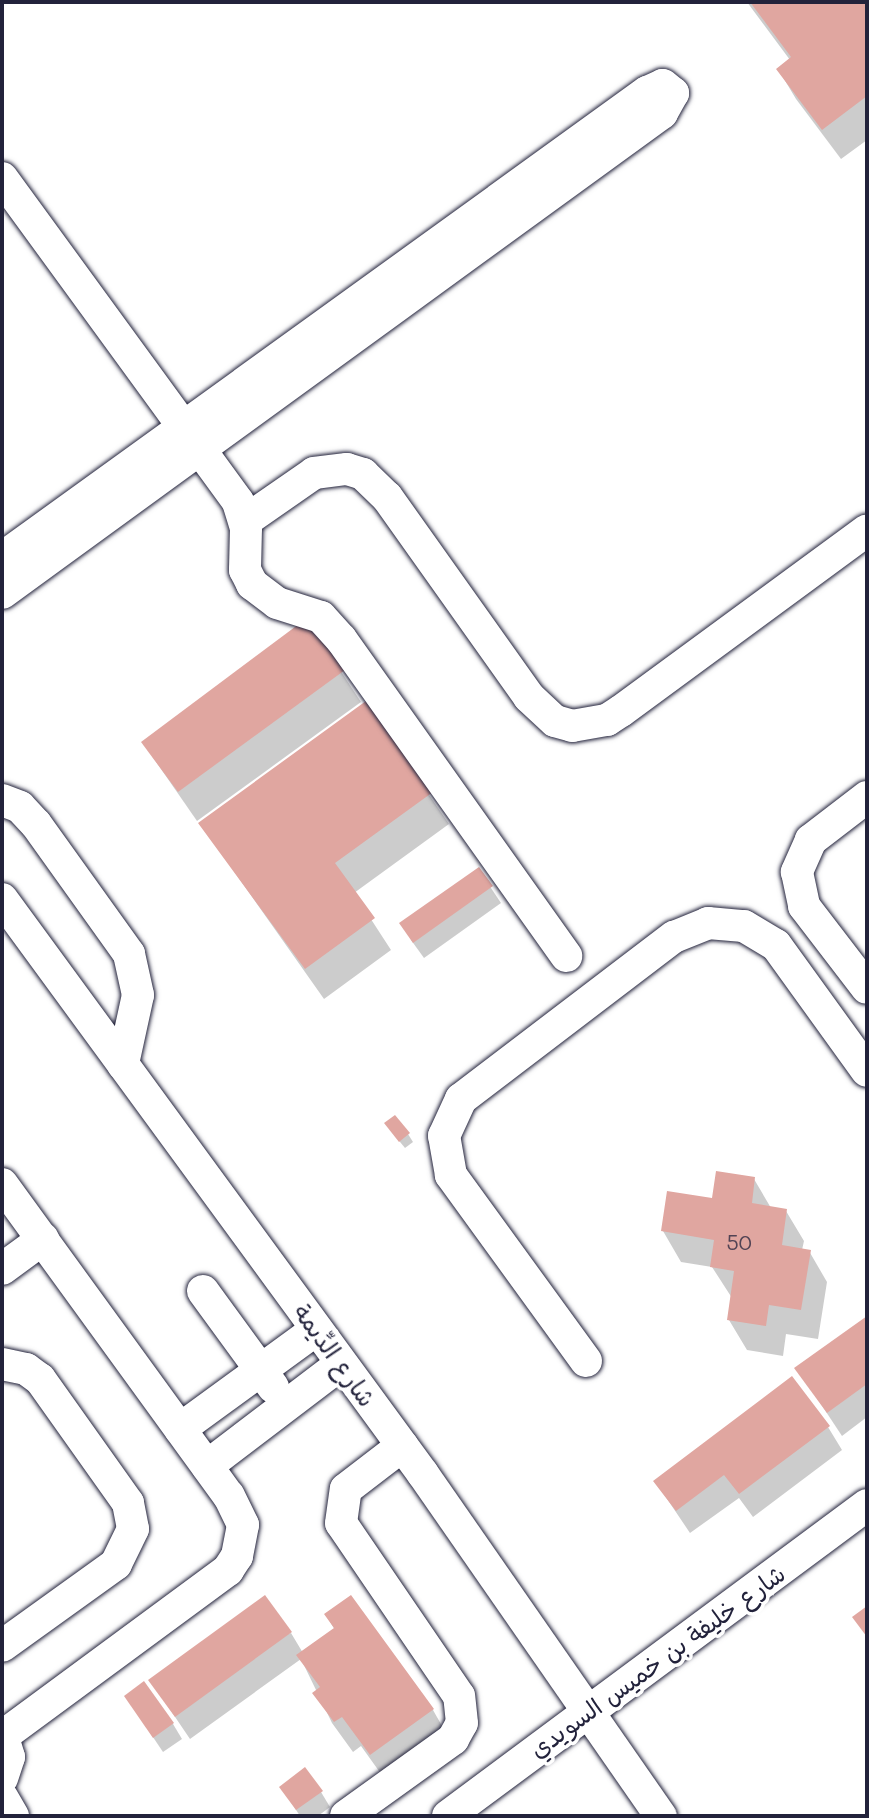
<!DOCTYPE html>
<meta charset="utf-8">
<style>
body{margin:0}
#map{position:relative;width:869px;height:1818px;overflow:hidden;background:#fff;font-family:Mali,"Playpen Sans Arabic",sans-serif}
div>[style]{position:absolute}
.shadow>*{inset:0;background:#0003}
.building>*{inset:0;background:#e0a6a0}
.roads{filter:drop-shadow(0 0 2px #22223b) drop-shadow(0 0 2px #22223b)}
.minor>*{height:32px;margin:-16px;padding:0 16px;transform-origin:16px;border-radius:16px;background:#fff}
span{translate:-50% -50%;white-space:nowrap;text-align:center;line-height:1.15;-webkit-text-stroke:7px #fff;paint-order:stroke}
.number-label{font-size:21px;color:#524354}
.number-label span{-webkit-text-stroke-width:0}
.street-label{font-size:24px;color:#22223b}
.frame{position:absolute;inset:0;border:4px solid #22223b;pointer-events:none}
</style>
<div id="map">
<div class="shadow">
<i style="clip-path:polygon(747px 2px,867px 2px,867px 140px,841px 159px,796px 99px,778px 69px,790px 60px)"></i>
<i style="clip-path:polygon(307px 620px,361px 702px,197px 821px,143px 743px)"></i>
<i style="clip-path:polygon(366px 703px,449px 824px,354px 893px,391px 950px,324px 999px,200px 823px)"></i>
<i style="clip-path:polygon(479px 870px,501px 903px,424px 958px,411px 940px)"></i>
<i style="clip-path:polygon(391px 1131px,408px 1134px,413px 1142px,405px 1148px)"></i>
<i style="clip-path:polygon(754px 1179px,771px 1208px,786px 1211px,804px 1241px,802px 1250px,809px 1251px,827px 1282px,818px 1339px,786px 1334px,783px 1356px,747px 1350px,729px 1320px,732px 1298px,712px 1267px,681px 1262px,663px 1231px)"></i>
<i style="clip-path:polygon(867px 1318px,867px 1417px,842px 1436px,797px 1368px)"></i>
<i style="clip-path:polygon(828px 1427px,842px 1450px,753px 1517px,739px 1498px,690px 1533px,655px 1481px)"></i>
<i style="clip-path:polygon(326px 1615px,433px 1710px,450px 1740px,389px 1785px,361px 1746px,353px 1752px,332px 1723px,301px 1659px,190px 1739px,150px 1680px,291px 1633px,303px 1653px,335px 1630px)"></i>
<i style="clip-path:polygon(126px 1697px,173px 1724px,182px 1739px,163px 1752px)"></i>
<i style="clip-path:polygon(281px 1787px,321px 1792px,330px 1807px,318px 1816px,300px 1816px)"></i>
</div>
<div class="building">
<i style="clip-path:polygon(750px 2px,867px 2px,867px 96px,822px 130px,776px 69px,791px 57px)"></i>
<i style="clip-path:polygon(307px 618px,345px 670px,178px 792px,141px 742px)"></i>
<i style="clip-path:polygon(366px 701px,433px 792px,335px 863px,375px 918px,305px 969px,198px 823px)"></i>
<i style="clip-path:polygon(479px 867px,493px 886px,413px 943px,399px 923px)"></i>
<i style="clip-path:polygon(395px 1115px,410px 1133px,399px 1142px,384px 1123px)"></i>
<i style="clip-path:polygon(716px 1171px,755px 1177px,752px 1203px,787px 1209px,782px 1245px,811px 1250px,801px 1310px,769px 1305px,766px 1326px,727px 1320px,734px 1271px,710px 1267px,714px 1240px,661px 1231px,667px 1191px,712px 1198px)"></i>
<i style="clip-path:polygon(867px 1316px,867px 1384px,827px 1413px,794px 1368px)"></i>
<i style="clip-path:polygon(792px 1376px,830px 1426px,739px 1494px,724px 1475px,676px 1511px,653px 1481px)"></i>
<i style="clip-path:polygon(265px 1595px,292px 1632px,175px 1717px,148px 1680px)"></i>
<i style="clip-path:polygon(351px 1595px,434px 1709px,370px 1755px,342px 1717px,334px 1722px,312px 1693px,320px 1687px,296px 1655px,334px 1628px,324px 1614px)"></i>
<i style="clip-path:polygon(867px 1606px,867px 1637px,852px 1617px)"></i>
<i style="clip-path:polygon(144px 1681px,174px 1723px,153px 1738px,124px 1696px)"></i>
<i style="clip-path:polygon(305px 1767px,323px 1791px,296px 1810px,279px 1787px)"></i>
</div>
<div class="roads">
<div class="minor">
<i style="left:2px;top:178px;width:401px;rotate:53.9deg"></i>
<i style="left:238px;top:502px;width:27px;rotate:73deg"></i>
<i style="left:246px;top:528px;width:42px;rotate:91.4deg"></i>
<i style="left:245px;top:570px;width:16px;rotate:63deg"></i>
<i style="left:252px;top:584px;width:31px;rotate:37deg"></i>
<i style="left:277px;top:603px;width:46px;rotate:17.7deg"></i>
<i style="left:321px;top:617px;width:30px;rotate:48deg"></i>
<i style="left:341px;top:639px;width:389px;rotate:54.6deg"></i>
<i style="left:245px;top:521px;width:84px;rotate:-34.8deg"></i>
<i style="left:314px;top:473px;width:33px;rotate:-7deg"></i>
<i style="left:347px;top:469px;width:17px;rotate:17deg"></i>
<i style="left:363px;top:474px;width:33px;rotate:44deg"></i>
<i style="left:387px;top:497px;width:245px;rotate:54.6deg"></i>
<i style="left:529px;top:697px;width:35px;rotate:43deg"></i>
<i style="left:555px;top:721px;width:18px;rotate:16deg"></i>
<i style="left:572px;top:726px;width:36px;rotate:-10deg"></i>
<i style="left:607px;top:720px;width:17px;rotate:-33deg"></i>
<i style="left:621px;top:711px;width:305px;rotate:-36.3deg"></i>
<i style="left:2px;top:558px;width:796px;rotate:-35.85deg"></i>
<i style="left:647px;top:92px;width:17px;rotate:-24deg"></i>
<i style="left:663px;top:85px;width:13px;rotate:39deg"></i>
<i style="left:673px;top:93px;width:23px;rotate:119deg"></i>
<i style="left:662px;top:113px;width:816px;rotate:143.97deg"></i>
<i style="left:867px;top:797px;width:71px;rotate:142.5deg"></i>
<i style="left:811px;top:840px;width:35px;rotate:114deg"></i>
<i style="left:797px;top:872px;width:35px;rotate:78deg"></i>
<i style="left:804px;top:906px;width:103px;rotate:52.5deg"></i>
<i style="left:2px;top:800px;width:19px;rotate:21deg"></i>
<i style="left:20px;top:807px;width:23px;rotate:47deg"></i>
<i style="left:36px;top:824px;width:160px;rotate:54.4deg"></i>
<i style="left:129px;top:954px;width:42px;rotate:77.6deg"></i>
<i style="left:138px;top:995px;width:71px;rotate:102.3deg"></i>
<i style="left:2px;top:899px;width:713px;rotate:53.79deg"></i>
<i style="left:423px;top:1474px;width:417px;rotate:55.2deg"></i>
<i style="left:2px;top:1184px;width:386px;rotate:54deg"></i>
<i style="left:229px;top:1496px;width:32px;rotate:64deg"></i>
<i style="left:243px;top:1525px;width:32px;rotate:101deg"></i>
<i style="left:237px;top:1556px;width:17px;rotate:123deg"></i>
<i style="left:228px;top:1570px;width:280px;rotate:143.6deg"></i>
<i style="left:2px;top:1269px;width:51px;rotate:-36.2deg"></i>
<i style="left:203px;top:1291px;width:119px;rotate:53.9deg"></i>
<i style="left:586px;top:1361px;width:230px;rotate:-126deg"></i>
<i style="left:451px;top:1175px;width:40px;rotate:-100deg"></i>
<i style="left:444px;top:1136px;width:41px;rotate:-65.3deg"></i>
<i style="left:461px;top:1099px;width:268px;rotate:-37.3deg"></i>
<i style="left:674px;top:937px;width:37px;rotate:-22deg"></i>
<i style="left:708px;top:923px;width:36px;rotate:5deg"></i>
<i style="left:744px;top:926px;width:37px;rotate:31deg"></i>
<i style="left:776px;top:945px;width:155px;rotate:54.2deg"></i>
<i style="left:2px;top:1364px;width:25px;rotate:12deg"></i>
<i style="left:26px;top:1369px;width:17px;rotate:36deg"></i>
<i style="left:40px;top:1379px;width:152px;rotate:54.6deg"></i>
<i style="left:128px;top:1503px;width:26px;rotate:79deg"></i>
<i style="left:133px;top:1529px;width:39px;rotate:116deg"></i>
<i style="left:116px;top:1564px;width:140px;rotate:144.3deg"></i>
<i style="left:180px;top:1429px;width:168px;rotate:-36.1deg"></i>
<i style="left:207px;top:1466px;width:168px;rotate:-37.3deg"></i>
<i style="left:2px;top:1734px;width:24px;rotate:73deg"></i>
<i style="left:9px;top:1757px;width:22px;rotate:108deg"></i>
<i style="left:2px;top:1797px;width:22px;rotate:60deg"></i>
<i style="left:346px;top:1816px;width:132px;rotate:-35.7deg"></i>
<i style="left:453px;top:1739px;width:18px;rotate:-61deg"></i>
<i style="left:462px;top:1723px;width:27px;rotate:-96deg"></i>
<i style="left:459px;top:1696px;width:209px;rotate:-124.3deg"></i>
<i style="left:341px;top:1523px;width:34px;rotate:-82deg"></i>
<i style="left:346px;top:1489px;width:71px;rotate:-37.5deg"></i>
<i style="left:448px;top:1816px;width:522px;rotate:-36.58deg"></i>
</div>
</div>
<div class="number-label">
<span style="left:739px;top:1242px">50</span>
</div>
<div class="street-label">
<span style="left:335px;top:1355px;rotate:54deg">شارع الدِّيمة</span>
<span style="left:657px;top:1661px;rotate:-36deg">شارع خليفة بن خميس السويدي</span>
</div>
<div class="frame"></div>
</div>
